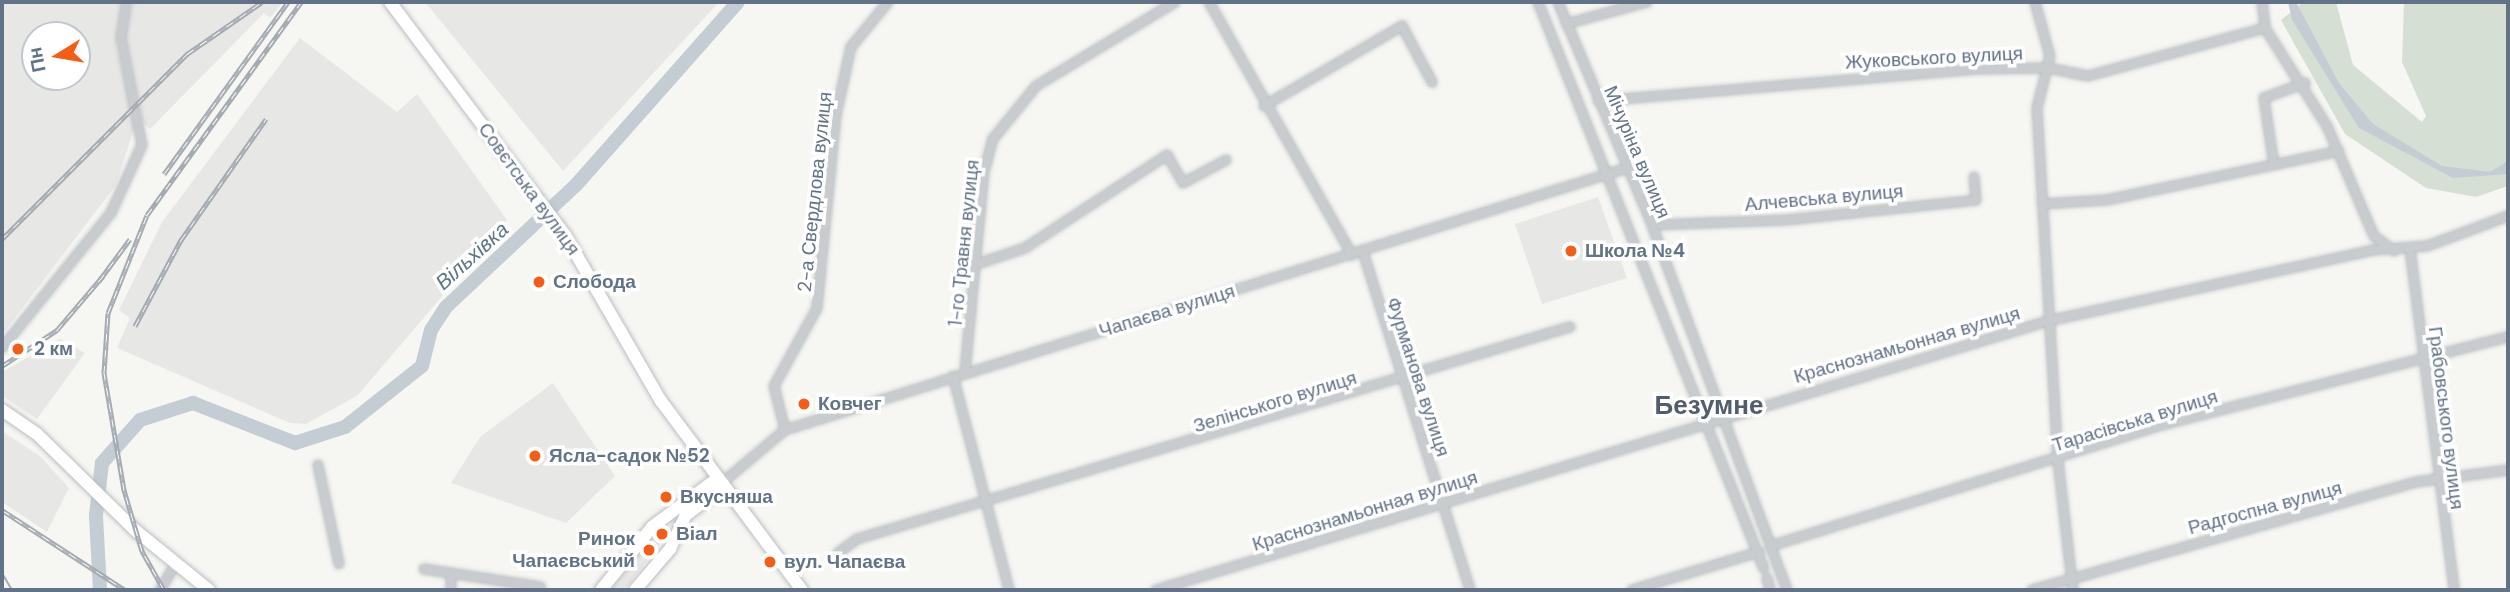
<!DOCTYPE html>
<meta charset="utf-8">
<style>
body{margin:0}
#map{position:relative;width:2510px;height:592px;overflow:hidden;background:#f6f7f2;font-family:"DM Sans",sans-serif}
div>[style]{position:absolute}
.built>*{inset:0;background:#e7e8e6}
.green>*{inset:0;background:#d6dfd3}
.water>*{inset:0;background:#c3cdd3}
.river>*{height:14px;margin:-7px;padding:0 7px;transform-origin:7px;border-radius:7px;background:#c3cdd3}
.roads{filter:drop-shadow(0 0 2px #babec4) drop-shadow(0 0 2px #babec4)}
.street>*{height:8px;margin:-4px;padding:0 4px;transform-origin:4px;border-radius:4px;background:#c8cccf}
.secondary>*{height:12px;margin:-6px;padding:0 6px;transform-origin:6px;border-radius:6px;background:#fff}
.primary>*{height:12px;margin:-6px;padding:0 6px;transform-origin:6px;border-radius:6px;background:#fff}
.tram>*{height:2px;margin:-1px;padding:0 1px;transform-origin:1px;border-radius:1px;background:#a5abb2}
.rail>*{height:5px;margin-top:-2.5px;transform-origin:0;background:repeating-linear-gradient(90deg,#fff 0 8px,#a5abb2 0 16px);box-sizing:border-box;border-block:2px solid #a5abb2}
.dots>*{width:19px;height:19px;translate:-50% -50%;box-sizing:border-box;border:4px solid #fff;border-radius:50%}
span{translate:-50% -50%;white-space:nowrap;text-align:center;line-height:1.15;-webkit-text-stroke:7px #fff;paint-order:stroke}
.street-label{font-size:19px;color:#627387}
.poi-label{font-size:19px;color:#627387;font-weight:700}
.left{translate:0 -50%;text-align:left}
.right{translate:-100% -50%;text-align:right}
.water-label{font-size:21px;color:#5e7683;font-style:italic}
.district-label{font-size:26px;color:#515d6b;font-weight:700}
.frame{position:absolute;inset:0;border:4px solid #627387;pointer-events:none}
.north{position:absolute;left:21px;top:21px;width:70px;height:70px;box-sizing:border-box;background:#fff;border:2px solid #c0c7cf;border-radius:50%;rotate:259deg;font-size:19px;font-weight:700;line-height:28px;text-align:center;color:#627387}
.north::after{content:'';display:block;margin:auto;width:24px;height:32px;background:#f55d14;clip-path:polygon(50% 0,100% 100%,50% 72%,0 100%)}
</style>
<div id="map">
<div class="built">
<i style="clip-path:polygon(evenodd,2px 2px,122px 2px,116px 44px,135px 126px,116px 185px,2px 335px,2px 2px,35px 35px,77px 35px,77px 77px,35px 77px,35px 35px)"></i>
<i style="clip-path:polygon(133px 2px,283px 2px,270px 18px,264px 13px,150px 129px,143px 123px,125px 35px)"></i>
<i style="clip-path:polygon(425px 2px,719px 2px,563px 171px)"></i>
<i style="clip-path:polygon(300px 38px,397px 112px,417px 94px,507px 220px,358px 395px,306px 424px,290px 423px,117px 348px,130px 318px,119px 310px,162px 222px)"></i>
<i style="clip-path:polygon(1598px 197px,1627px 278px,1542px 304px,1515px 224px)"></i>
<i style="clip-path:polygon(60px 339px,85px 353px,37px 419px,2px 396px,2px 372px)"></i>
<i style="clip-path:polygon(553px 383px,615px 476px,566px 523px,451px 483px,480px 437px)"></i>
<i style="clip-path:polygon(2px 431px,41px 457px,69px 488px,47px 532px,2px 502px)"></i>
<i style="clip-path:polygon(659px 527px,668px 534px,624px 590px,611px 590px)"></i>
</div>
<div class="green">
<i style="clip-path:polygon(2303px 2px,2336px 2px,2353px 65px,2422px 122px,2426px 116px,2402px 62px,2404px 2px,2508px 2px,2508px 186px,2476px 197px,2426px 188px,2345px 134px,2281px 20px)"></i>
</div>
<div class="water">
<i style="clip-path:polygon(2288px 2px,2296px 2px,2339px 83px,2373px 124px,2442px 166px,2490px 172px,2508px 161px,2508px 174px,2453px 178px,2359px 128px,2292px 20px)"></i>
</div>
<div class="river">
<i style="left:100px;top:590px;width:75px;rotate:-93.1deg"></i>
<i style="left:96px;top:515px;width:52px;rotate:-83.4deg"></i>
<i style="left:102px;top:463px;width:57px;rotate:-48.5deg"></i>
<i style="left:140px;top:420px;width:56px;rotate:-17.8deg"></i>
<i style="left:193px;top:403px;width:110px;rotate:21.4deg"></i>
<i style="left:295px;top:443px;width:52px;rotate:-17.7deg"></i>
<i style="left:345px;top:427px;width:98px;rotate:-38.4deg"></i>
<i style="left:422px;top:366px;width:37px;rotate:-76deg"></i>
<i style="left:431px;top:330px;width:27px;rotate:-57deg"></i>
<i style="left:446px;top:307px;width:178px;rotate:-43.2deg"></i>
<i style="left:576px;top:185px;width:244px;rotate:-48.5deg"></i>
</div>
<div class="roads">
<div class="street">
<i style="left:1209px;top:2px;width:291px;rotate:60.5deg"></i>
<i style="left:1538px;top:2px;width:610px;rotate:68.27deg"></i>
<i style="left:1558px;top:2px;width:242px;rotate:67.1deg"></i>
<i style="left:1652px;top:225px;width:389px;rotate:69.7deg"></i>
<i style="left:2035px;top:2px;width:56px;rotate:74.5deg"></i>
<i style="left:2050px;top:56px;width:54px;rotate:104deg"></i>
<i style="left:2037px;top:108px;width:354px;rotate:86.6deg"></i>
<i style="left:2058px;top:461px;width:130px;rotate:83.4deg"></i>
<i style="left:2262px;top:2px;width:26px;rotate:83deg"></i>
<i style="left:2265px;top:28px;width:116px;rotate:57.7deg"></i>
<i style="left:2327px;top:126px;width:120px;rotate:66.9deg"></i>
<i style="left:2374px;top:236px;width:25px;rotate:37deg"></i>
<i style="left:1566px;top:24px;width:84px;rotate:-15.2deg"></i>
<i style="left:1598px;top:101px;width:384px;rotate:-4.8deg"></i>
<i style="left:1981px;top:69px;width:67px;rotate:-0.9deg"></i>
<i style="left:2048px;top:68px;width:41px;rotate:11.3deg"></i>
<i style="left:2088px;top:76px;width:183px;rotate:-15.2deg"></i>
<i style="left:1264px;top:106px;width:160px;rotate:-30.1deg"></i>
<i style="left:1402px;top:26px;width:64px;rotate:61.8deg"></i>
<i style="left:2274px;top:165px;width:68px;rotate:-98.5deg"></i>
<i style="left:2264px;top:98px;width:44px;rotate:-20.1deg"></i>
<i style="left:2042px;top:204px;width:65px;rotate:-3.5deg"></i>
<i style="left:2107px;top:200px;width:237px;rotate:-11.9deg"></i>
<i style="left:1652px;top:225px;width:135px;rotate:-2.1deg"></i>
<i style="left:1787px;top:220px;width:190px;rotate:-6deg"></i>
<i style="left:1976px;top:200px;width:23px;rotate:-95deg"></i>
<i style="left:2410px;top:249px;width:344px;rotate:82.6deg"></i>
<i style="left:1363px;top:252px;width:355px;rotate:72.4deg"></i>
<i style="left:977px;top:264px;width:51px;rotate:-18.4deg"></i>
<i style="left:1025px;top:248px;width:170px;rotate:-33.2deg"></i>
<i style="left:1167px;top:155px;width:32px;rotate:60deg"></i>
<i style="left:1183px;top:183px;width:49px;rotate:-28.1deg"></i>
<i style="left:2px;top:348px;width:174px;rotate:-51.1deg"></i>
<i style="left:111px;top:213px;width:75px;rotate:-65.5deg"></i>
<i style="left:142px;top:145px;width:109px;rotate:-101.1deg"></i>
<i style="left:121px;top:38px;width:36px;rotate:-81deg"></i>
<i style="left:965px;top:372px;width:201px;rotate:-84.6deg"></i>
<i style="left:984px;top:172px;width:34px;rotate:-75deg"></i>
<i style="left:993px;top:139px;width:68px;rotate:-50.9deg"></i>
<i style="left:1036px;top:86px;width:162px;rotate:-31.1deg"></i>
<i style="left:953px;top:376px;width:221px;rotate:75.3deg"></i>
<i style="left:785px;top:430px;width:45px;rotate:-104deg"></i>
<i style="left:774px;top:386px;width:89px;rotate:-61.1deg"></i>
<i style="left:817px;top:308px;width:194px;rotate:-84.4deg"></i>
<i style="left:836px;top:115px;width:70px;rotate:-77.6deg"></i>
<i style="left:851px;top:47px;width:58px;rotate:-50.6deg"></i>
<i style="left:318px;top:465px;width:101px;rotate:78deg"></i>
<i style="left:722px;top:483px;width:82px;rotate:-40.1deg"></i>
<i style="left:785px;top:430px;width:882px;rotate:-17.28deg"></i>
<i style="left:1774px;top:545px;width:406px;rotate:-17.2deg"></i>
<i style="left:2162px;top:425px;width:357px;rotate:-14.3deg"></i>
<i style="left:838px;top:553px;width:24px;rotate:-36deg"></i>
<i style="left:857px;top:539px;width:744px;rotate:-16.56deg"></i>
<i style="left:424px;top:569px;width:118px;rotate:8.7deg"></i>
<i style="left:1767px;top:578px;width:12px;rotate:76deg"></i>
<i style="left:160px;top:590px;width:29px;rotate:-59deg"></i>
<i style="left:451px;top:590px;width:14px;rotate:-90deg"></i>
<i style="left:1156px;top:590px;width:932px;rotate:-16.78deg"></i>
<i style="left:2048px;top:321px;width:334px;rotate:-12.3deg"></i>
<i style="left:2374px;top:250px;width:53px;rotate:-4.3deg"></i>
<i style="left:2427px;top:246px;width:86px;rotate:-20.3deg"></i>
<i style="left:1632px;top:590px;width:133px;rotate:-16.7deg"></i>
<i style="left:2032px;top:590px;width:399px;rotate:-15.7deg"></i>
<i style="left:2416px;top:482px;width:93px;rotate:-7.4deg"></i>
</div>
<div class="secondary">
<i style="left:2px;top:410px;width:42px;rotate:34.4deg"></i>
<i style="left:37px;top:434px;width:137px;rotate:44.4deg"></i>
<i style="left:135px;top:530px;width:95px;rotate:39deg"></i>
<i style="left:601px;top:590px;width:82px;rotate:-50.9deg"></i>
<i style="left:653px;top:526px;width:81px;rotate:-36.4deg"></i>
<i style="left:635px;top:590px;width:54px;rotate:-49.5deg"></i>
<i style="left:670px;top:549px;width:38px;rotate:-65deg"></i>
<i style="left:686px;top:515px;width:48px;rotate:-37.3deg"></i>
</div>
<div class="primary">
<i style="left:390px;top:2px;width:291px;rotate:53.1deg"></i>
<i style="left:565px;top:235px;width:192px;rotate:60deg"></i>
<i style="left:661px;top:401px;width:236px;rotate:53.3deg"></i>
</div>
</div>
<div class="tram">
<i style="left:2px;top:573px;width:20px;rotate:60deg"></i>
</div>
<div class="rail">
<i style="left:164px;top:174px;width:212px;rotate:-54.2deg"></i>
<i style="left:2px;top:239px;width:262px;rotate:-45deg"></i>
<i style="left:187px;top:54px;width:91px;rotate:-34.7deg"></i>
<i style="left:99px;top:281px;width:52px;rotate:-53.6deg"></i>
<i style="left:135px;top:326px;width:98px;rotate:-61.9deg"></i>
<i style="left:181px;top:240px;width:148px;rotate:-54.9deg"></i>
<i style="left:2px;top:366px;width:66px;rotate:-33.2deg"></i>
<i style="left:57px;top:330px;width:71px;rotate:-49.6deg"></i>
<i style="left:2px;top:510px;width:147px;rotate:33deg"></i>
<i style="left:164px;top:590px;width:45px;rotate:-119.4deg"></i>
<i style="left:142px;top:551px;width:64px;rotate:-106.4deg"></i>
<i style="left:124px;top:490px;width:119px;rotate:-99.7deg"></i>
<i style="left:104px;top:373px;width:60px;rotate:-86.2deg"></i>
<i style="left:108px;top:313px;width:105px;rotate:-68.3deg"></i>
<i style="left:147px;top:215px;width:263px;rotate:-54.1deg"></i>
</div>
<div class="dots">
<i style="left:1571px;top:251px;background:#f55d14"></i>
<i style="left:539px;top:282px;background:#f55d14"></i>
<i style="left:18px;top:349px;background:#f55d14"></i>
<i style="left:804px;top:404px;background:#f55d14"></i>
<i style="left:535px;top:456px;background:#f55d14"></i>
<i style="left:666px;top:497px;background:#f55d14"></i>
<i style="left:662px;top:534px;background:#f55d14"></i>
<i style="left:649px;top:550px;background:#f55d14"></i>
<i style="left:770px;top:562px;background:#f55d14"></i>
</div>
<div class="street-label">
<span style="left:1934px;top:58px;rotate:-3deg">Жуковського вулиця</span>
<span style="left:1637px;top:152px;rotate:67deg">Мічуріна вулиця</span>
<span style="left:529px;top:189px;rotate:54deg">Совєтська вулиця</span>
<span style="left:815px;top:192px;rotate:-84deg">2-а Свердлова вулиця</span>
<span style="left:1824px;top:198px;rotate:-5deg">Алчевська вулиця</span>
<span style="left:964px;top:243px;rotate:-84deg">1-го Травня вулиця</span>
<span style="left:1167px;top:311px;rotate:-17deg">Чапаєва вулиця</span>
<span style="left:1907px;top:345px;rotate:-16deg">Краснознамьонная вулиця</span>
<span style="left:1418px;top:377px;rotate:72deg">Фурманова вулиця</span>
<span style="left:1275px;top:402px;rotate:-17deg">Зелінського вулиця</span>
<span style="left:2446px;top:418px;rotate:83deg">Грабовського вулиця</span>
<span style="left:2135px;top:421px;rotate:-17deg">Тарасівська вулиця</span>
<span style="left:2265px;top:508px;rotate:-15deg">Радгоспна вулиця</span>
<span style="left:1365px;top:511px;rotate:-17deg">Краснознамьонная вулиця</span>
</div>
<div class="poi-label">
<span class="left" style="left:1585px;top:251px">Школа №4</span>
<span class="left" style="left:553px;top:282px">Слобода</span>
<span class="left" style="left:34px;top:349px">2 км</span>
<span class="left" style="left:818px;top:404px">Ковчег</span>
<span class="left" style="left:549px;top:456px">Ясла-садок №52</span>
<span class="left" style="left:680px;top:497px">Вкусняша</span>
<span class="left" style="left:676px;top:534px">Віал</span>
<span class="right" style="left:635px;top:550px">Ринок<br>Чапаєвський</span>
<span class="left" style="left:784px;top:562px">вул. Чапаєва</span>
</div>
<div class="water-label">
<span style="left:472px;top:256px;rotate:-42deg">Вільхівка</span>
</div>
<div class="district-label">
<span style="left:1709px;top:406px">Безумне</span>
</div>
<div class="frame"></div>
<div class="north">Пн</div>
</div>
